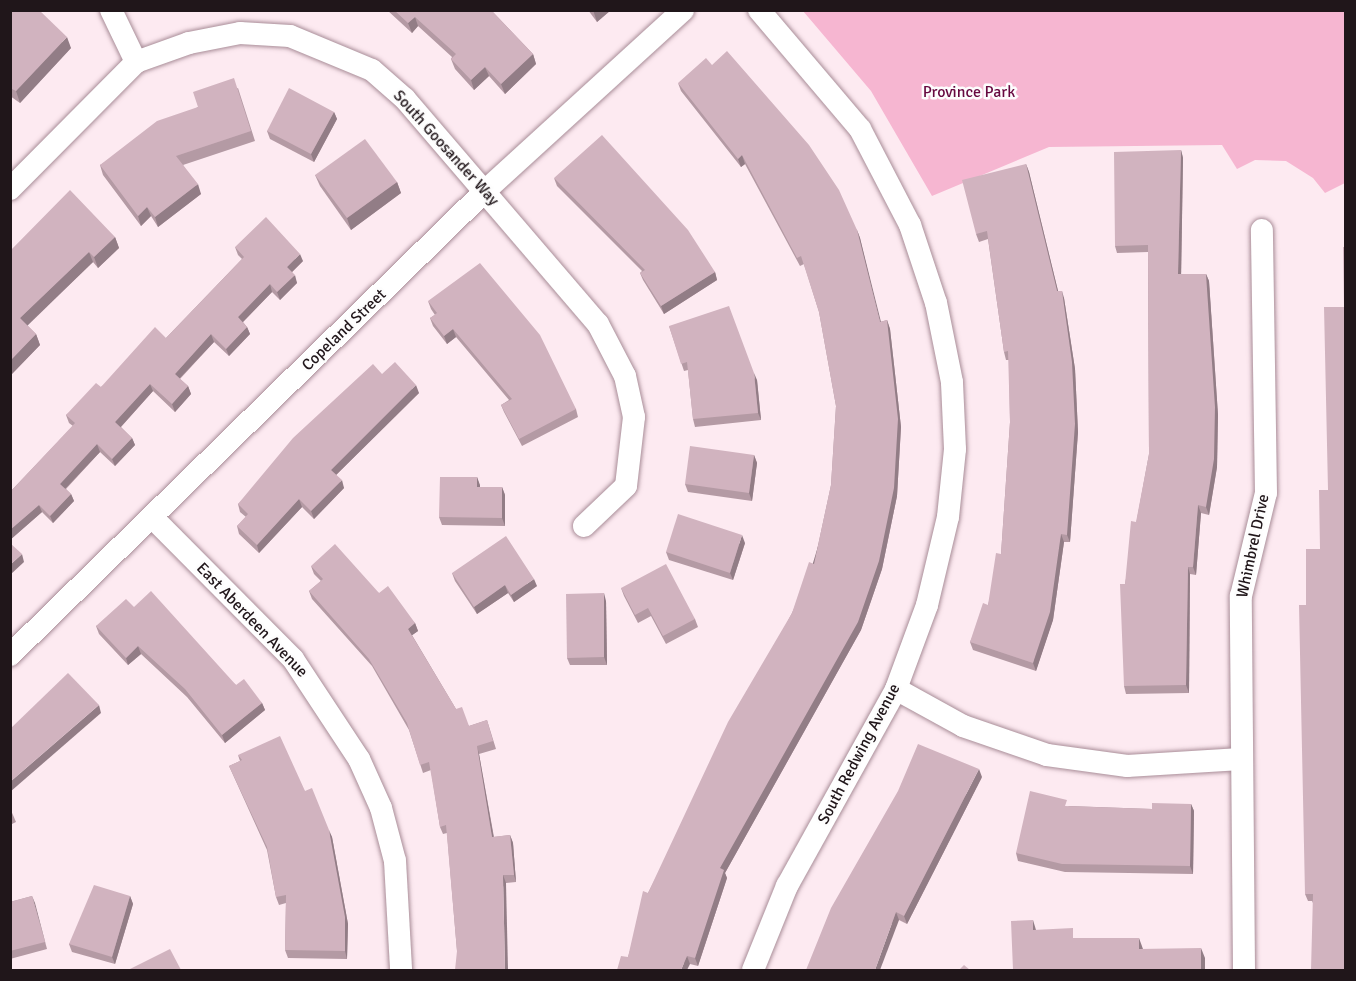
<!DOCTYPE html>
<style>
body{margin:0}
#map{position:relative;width:1356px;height:981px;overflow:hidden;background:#fdeaf1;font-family:Signika,sans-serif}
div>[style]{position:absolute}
.green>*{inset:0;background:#f6b6d1}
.roads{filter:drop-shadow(0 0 2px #a98d98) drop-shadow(0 0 2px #a98d98)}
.minor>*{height:22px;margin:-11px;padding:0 11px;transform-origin:11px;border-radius:11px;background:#fff}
.wall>*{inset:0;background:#b49aa4}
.shaded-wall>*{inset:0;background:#927d86}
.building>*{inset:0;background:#d1b3bf}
span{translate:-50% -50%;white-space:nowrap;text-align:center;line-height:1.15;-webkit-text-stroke:5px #fdfdfd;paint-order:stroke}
.park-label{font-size:16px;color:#670940}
.street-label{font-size:16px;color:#20161a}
.frame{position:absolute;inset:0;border:12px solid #20161a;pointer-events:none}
</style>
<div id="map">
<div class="green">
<i style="clip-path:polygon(803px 11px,1345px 11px,1345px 183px,1325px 193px,1313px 178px,1286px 161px,1255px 160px,1237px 169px,1222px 145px,1049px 147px,932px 196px,871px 91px)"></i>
</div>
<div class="roads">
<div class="minor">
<i style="left:111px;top:10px;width:58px;rotate:64.3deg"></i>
<i style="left:10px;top:189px;width:179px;rotate:-45.2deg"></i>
<i style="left:136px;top:62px;width:56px;rotate:-19.7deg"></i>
<i style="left:189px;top:43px;width:52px;rotate:-11.1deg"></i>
<i style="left:240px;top:33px;width:50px;rotate:3.4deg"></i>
<i style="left:290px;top:36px;width:89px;rotate:22.5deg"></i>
<i style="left:372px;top:70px;width:44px;rotate:41.3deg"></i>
<i style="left:405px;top:99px;width:296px;rotate:49.4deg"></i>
<i style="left:598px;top:324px;width:59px;rotate:62.6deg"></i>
<i style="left:625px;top:376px;width:42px;rotate:77.6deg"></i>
<i style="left:634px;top:417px;width:69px;rotate:96.6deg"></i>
<i style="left:626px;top:486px;width:58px;rotate:136.4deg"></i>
<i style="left:152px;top:517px;width:200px;rotate:45.2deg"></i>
<i style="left:293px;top:659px;width:120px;rotate:56.6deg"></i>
<i style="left:359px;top:759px;width:54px;rotate:65.8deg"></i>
<i style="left:381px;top:808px;width:55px;rotate:75.2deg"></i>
<i style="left:395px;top:861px;width:109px;rotate:86.8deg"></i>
<i style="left:10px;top:655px;width:664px;rotate:-44.33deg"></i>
<i style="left:485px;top:191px;width:268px;rotate:-42.4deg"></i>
<i style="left:896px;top:689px;width:77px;rotate:28.9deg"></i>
<i style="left:963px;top:726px;width:89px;rotate:19deg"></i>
<i style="left:1047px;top:755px;width:81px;rotate:7.8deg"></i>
<i style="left:1127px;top:766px;width:114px;rotate:-3.5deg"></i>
<i style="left:753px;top:970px;width:91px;rotate:-68deg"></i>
<i style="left:787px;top:886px;width:225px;rotate:-61deg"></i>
<i style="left:896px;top:689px;width:90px;rotate:-69.7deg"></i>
<i style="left:927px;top:605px;width:90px;rotate:-76.6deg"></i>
<i style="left:948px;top:517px;width:68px;rotate:-84.1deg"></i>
<i style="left:955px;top:449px;width:67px;rotate:-92.6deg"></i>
<i style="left:952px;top:382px;width:81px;rotate:-101.4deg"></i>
<i style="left:936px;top:303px;width:82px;rotate:-108.4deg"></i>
<i style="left:910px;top:225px;width:108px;rotate:-117.5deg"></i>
<i style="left:860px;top:129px;width:156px;rotate:-130.3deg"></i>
<i style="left:1244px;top:970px;width:374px;rotate:-90.5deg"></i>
<i style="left:1241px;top:596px;width:106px;rotate:-76.4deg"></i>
<i style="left:1266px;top:493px;width:263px;rotate:-90.9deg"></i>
</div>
</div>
<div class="wall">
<i style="clip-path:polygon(10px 10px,71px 48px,20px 103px,10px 96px)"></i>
<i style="clip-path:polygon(387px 10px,491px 10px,533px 54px,536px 64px,505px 94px,489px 76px,474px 90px,455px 69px,451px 59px,452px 57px,418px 26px,412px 33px)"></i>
<i style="clip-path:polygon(588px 10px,611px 10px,597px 22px)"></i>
<i style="clip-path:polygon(678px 83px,857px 230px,860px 238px,880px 322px,887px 320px,890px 329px,901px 427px,897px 496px,882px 569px,861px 630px,725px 873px,727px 878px,698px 966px,690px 964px,628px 957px,648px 893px,792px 613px,814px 564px,831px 485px,836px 406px,819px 312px,804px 264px,800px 266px,745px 164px,741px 167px,681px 91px)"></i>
<i style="clip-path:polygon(238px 88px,255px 141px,183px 165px,201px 194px,158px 227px,151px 216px,141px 226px,103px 175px,100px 165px,198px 107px)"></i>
<i style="clip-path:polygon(334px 112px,337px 119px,314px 162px,270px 139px,267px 131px)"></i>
<i style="clip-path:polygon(1181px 150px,1183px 158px,1181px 274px,1206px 274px,1209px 281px,1218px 415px,1217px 467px,1209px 515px,1201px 513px,1196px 575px,1190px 574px,1189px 693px,1126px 694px,1124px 686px,1125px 584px,1149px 454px,1148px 252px,1117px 253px,1115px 246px)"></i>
<i style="clip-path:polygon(1026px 164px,1029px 172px,1058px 291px,1064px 298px,1075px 369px,1078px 432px,1070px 542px,1064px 542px,1053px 620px,1036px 671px,973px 650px,970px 642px,988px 605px,1001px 554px,1010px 422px,1009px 360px,1006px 360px,1004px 352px,988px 239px,979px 242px,976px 234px)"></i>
<i style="clip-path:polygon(315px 175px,397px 182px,401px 193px,351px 230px,320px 186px)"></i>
<i style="clip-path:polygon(554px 178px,715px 272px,717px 280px,664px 314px,643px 280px,640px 273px,642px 271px,557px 186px)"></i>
<i style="clip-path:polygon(115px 237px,119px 248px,98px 268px,93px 262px,27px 325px,36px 334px,40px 345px,10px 376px,10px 251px)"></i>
<i style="clip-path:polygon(235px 247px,303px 261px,292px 272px,297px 283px,280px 300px,272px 292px,243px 322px,247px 327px,250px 334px,229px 356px,214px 342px,180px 379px,188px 386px,191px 394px,175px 412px,153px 391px,121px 427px,132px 438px,135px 445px,115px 466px,100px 452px,66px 489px,71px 494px,74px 501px,53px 523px,42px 512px,10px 540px,10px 492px,73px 426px,69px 423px,66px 415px,101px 387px,166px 338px,242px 259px,238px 255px)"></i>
<i style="clip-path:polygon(428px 301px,576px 409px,578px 417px,522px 446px,504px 412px,501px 405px,509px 400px,456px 337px,447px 344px,433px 326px,430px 318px,435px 315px,431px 309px)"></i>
<i style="clip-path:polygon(1344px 307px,1346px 970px,1312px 901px,1308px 901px,1305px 894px,1306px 605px,1320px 549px,1328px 490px)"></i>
<i style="clip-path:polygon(669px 326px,757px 380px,761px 420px,695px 427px,693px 419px,688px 370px,684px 371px)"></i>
<i style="clip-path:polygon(382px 374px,419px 393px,336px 475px,344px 488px,314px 519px,302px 507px,259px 553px,239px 534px,237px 526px,246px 517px,240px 512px,238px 504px)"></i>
<i style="clip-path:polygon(754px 455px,757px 463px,752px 501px,688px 492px,685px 484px)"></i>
<i style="clip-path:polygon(477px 477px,480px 487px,502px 487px,505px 495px,505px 526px,442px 525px,439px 517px)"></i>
<i style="clip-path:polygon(745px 543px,733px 580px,669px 560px,666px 552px)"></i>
<i style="clip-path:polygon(311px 566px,379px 593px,415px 623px,418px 631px,412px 635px,456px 709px,469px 726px,487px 720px,496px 749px,479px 754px,494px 837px,510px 835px,513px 843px,516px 882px,506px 883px,457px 951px,447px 833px,443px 834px,440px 827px,431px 770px,423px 773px,409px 730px,372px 666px,312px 599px,309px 591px,321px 581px,314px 574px)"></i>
<i style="clip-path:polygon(452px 573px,537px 586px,514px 602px,508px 593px,477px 614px,455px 581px)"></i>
<i style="clip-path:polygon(621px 588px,695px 619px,698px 627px,666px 644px,651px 616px,638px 623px,624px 596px)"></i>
<i style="clip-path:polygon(606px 601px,607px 665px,570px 665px,567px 658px)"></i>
<i style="clip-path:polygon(134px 607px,236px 685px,262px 703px,265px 710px,225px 743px,187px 697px,141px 654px,128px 665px,99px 634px,96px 626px)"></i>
<i style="clip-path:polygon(238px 755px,305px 791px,332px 837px,348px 924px,347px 959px,288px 958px,285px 950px,286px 903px,279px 905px,276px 897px,267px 850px,229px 766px,240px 761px)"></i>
<i style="clip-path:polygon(982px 777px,907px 924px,899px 920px,806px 970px)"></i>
<i style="clip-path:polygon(1191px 804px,1194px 811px,1193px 874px,1065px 872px,1018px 861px,1016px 853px,1069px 806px,1152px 809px)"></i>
<i style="clip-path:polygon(10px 808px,16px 822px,10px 825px)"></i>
<i style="clip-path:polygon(32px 896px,47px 949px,10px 959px,10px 902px)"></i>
<i style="clip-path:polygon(130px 896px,133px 904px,115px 964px,72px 952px,69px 944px)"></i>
</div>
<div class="shaded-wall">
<i style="clip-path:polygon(593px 10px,611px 10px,597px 22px)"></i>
<i style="clip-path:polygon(415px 17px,418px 26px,412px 33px,408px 23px)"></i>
<i style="clip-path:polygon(67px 37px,71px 48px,20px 103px,16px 91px)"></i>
<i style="clip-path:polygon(533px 54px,536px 64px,505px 94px,501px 84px)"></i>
<i style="clip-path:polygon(485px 67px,489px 76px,474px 90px,471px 80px)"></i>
<i style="clip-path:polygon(334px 112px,337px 119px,314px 162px,311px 154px)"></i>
<i style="clip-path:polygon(1181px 150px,1183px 158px,1181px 282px,1178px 274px)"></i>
<i style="clip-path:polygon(742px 155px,745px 164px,741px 167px,738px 159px)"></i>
<i style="clip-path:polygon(1026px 164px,1029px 172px,1060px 299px,1057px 291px)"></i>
<i style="clip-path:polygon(397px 182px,401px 193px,351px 230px,347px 218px)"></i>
<i style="clip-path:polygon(198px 184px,201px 194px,158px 227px,155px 217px)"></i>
<i style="clip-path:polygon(147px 207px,151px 216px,141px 226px,138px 216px)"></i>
<i style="clip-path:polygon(857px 230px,860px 238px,883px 330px,880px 322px)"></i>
<i style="clip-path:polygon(115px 237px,119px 248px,98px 268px,94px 257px)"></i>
<i style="clip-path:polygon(89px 252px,93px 262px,24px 329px,20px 318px)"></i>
<i style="clip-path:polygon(300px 254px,303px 261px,289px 275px,287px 267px)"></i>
<i style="clip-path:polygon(715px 272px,717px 280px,664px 314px,661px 306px)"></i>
<i style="clip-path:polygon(1206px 274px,1209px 281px,1218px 415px,1217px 467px,1209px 515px,1206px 507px)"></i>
<i style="clip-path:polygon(295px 275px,297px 283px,280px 300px,277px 292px)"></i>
<i style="clip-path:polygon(270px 284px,272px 292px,240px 325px,238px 317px)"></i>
<i style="clip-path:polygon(1062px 291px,1064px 298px,1075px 369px,1078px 432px,1070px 542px,1067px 535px)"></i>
<i style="clip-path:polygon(887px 320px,890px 329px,901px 427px,897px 496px,882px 569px,861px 630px,725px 873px,727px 878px,698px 966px,695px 958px,720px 868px)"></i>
<i style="clip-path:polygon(247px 327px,250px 334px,229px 356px,226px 349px)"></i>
<i style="clip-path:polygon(453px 329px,456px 337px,447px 344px,444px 336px)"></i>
<i style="clip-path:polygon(36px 334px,40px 345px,10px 376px,10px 361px)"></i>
<i style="clip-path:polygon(211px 334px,214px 342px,177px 381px,175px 374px)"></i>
<i style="clip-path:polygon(754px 373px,757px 380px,761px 420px,758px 413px)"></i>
<i style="clip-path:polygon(150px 384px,153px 391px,118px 430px,115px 422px)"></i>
<i style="clip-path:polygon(416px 385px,419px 393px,334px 477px,331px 470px)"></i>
<i style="clip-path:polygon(188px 386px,191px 394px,175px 412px,172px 404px)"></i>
<i style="clip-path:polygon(132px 438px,135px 445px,115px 466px,112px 459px)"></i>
<i style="clip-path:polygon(97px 444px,100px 452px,63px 491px,60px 484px)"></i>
<i style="clip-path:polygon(754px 455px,757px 463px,752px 501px,749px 493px)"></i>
<i style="clip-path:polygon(477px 477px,480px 485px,480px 495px,477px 487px)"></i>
<i style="clip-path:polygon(342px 480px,344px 488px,314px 519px,311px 511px)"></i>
<i style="clip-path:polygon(502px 487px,505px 495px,505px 526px,502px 518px)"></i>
<i style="clip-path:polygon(71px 494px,74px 501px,53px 523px,50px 516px)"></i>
<i style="clip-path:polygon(299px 499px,302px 507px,259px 553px,257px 545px)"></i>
<i style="clip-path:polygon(39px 505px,42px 512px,10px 540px,10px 530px)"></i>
<i style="clip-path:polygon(1198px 505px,1201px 513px,1196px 575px,1193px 567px)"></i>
<i style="clip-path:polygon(1061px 534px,1064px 542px,1053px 620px,1036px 671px,1033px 663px)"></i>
<i style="clip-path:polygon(742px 535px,745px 543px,733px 580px,730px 573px)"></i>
<i style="clip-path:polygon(22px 554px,24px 562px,10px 575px,10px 565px)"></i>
<i style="clip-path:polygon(1188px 567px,1190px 574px,1189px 693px,1186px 685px)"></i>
<i style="clip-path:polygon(534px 579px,537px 586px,514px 602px,511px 595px)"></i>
<i style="clip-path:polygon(505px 585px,508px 593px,477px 614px,474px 607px)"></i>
<i style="clip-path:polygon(604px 593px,606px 601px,607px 665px,604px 657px)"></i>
<i style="clip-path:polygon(415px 623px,418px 631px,411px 636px,408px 629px)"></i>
<i style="clip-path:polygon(138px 646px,141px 654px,128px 665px,126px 658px)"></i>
<i style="clip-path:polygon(262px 703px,265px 710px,225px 743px,222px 735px)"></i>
<i style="clip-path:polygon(99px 705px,101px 713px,10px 792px,10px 782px)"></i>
<i style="clip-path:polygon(477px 746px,479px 754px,495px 845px,492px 837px)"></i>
<i style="clip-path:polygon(979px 769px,982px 777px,907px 924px,904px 916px)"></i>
<i style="clip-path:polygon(1191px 804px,1194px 811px,1193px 874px,1190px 866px)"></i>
<i style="clip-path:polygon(329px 830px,332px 837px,348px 924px,347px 959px,345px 951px)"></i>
<i style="clip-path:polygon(510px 835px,513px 843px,516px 882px,514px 875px)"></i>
<i style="clip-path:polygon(503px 875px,506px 883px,508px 970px,505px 970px)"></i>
<i style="clip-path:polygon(32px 896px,35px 903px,47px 949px,45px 942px)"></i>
<i style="clip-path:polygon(130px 896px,133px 904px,115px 964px,112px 957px)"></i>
<i style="clip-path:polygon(896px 912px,899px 920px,880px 970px,875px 970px)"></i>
<i style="clip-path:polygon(1033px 920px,1036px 930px,1033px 930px)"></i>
<i style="clip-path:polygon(1139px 938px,1143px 949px,1139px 949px)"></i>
<i style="clip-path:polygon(1201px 948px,1205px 958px,1205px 970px,1201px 970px)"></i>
<i style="clip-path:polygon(687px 956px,690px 964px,687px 970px,681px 970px)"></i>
</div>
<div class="building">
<i style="clip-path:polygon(10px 10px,39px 10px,67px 37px,16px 91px,10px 88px)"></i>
<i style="clip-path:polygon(394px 10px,491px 10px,533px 54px,501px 84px,485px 67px,471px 80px,451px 59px,456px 54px,415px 17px,408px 23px)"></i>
<i style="clip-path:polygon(727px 51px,809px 145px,839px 190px,857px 230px,880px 322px,887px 320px,898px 419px,894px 488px,879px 561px,858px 622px,720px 868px,724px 870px,695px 958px,687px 956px,681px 970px,617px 970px,621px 956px,628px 957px,643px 891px,648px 893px,728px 722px,792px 613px,809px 562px,814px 564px,831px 485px,836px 406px,819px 312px,801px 256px,797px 258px,742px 155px,738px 159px,678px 83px,706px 58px,712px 65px)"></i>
<i style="clip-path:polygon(234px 78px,251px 131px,176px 156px,198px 184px,155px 217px,147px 207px,138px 216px,100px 165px,157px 121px,198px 107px,193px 92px)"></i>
<i style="clip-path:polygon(289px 88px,334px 112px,311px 154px,267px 131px)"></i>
<i style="clip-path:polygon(602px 135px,688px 230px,715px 272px,661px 306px,640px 273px,645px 270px,554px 178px)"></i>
<i style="clip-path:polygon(365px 139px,397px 182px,347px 218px,315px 175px)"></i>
<i style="clip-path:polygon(1181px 150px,1178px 274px,1206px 274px,1215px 407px,1214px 459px,1206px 507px,1198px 505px,1193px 567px,1188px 567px,1186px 685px,1124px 686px,1120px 584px,1125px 584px,1131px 521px,1136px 522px,1149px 454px,1148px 245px,1115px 246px,1114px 152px)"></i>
<i style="clip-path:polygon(1026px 164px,1057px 291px,1062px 291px,1072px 362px,1075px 424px,1067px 535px,1061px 534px,1050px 612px,1033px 663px,970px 642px,983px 603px,988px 605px,996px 553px,1001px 554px,1010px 422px,1008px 351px,1004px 352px,987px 231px,976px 234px,962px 180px)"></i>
<i style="clip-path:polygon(70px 190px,115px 237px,94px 257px,89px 252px,20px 318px,36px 334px,10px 361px,10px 251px)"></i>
<i style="clip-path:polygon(266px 217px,300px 254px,287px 267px,295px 275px,277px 292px,270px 284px,238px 317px,247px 327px,226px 349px,211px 334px,175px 374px,188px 386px,172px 404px,150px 384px,115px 422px,132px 438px,112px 459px,97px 444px,60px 484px,71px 494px,50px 516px,39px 505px,10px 530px,10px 492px,75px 423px,66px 415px,96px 383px,101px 387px,155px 327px,166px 338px,244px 257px,235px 247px)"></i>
<i style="clip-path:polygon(1343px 247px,1346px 247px,1346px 970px,1311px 970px,1313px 894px,1305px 894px,1299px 605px,1306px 605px,1306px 549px,1320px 549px,1319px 490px,1328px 490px,1324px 307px,1344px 307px)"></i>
<i style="clip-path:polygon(480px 263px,540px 335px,576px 409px,519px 439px,501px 405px,512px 399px,453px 329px,444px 336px,430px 318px,437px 313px,428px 301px)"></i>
<i style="clip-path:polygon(729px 306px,754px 373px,758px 413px,693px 419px,687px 362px,681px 364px,669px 326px)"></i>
<i style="clip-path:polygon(395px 362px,416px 385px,331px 470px,342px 480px,311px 511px,299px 499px,257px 545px,237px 526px,248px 514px,238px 504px,293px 438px,373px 364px,382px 374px)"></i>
<i style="clip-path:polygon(690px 446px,754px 455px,749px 493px,685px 484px)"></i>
<i style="clip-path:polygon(440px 477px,477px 477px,477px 487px,502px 487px,502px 518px,439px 517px)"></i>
<i style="clip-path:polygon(678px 514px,742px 535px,730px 573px,666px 552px)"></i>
<i style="clip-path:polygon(506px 536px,534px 579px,511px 595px,505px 585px,474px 607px,452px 573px)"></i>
<i style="clip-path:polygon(10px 543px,22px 554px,10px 565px)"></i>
<i style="clip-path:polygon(335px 544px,379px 593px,388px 586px,415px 623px,408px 629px,456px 709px,462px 707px,469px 726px,487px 720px,493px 741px,477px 746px,492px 837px,510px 835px,514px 875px,503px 875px,505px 970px,455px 970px,457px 951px,446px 825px,440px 827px,429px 762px,420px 765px,407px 723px,369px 659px,309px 591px,323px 579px,311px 566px)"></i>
<i style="clip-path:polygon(666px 564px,695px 619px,663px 636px,648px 608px,635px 615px,621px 588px)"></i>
<i style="clip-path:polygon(151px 591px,236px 685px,244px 679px,262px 703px,222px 735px,185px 689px,138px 646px,126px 658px,96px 626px,126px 599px,134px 607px)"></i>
<i style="clip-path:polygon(604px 593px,604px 657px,567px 658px,566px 594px)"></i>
<i style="clip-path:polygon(68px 673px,99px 705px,10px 782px,10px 729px)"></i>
<i style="clip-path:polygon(280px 736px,305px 791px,312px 788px,329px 830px,345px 917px,345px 951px,285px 950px,286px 895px,276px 897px,267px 847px,229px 766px,242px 760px,238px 755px)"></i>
<i style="clip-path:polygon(918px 744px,979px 769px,904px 916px,896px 912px,875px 970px,806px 970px,831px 908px,898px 791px)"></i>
<i style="clip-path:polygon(1030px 791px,1067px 800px,1065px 806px,1152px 809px,1152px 803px,1191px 804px,1190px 866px,1062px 864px,1016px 853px)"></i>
<i style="clip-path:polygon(94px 885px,130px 896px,112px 957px,69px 944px)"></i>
<i style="clip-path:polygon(32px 896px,45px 942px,10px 951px,10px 902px)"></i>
<i style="clip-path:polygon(1033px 920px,1033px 930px,1073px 928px,1073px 938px,1139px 938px,1139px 949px,1201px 948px,1201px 970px,1013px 970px,1011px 921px)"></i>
<i style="clip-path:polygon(170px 949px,181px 970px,128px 970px)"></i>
<i style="clip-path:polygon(964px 965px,970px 970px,959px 970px)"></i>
</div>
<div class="park-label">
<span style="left:969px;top:92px">Province Park</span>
</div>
<div class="street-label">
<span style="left:446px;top:148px;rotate:48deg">South Goosander Way</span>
<span style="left:344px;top:330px;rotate:-44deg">Copeland Street</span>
<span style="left:1253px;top:546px;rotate:-78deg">Whimbrel Drive</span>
<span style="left:252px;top:620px;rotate:46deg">East Aberdeen Avenue</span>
<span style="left:859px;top:754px;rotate:-62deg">South Redwing Avenue</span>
</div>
<div class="frame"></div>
</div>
